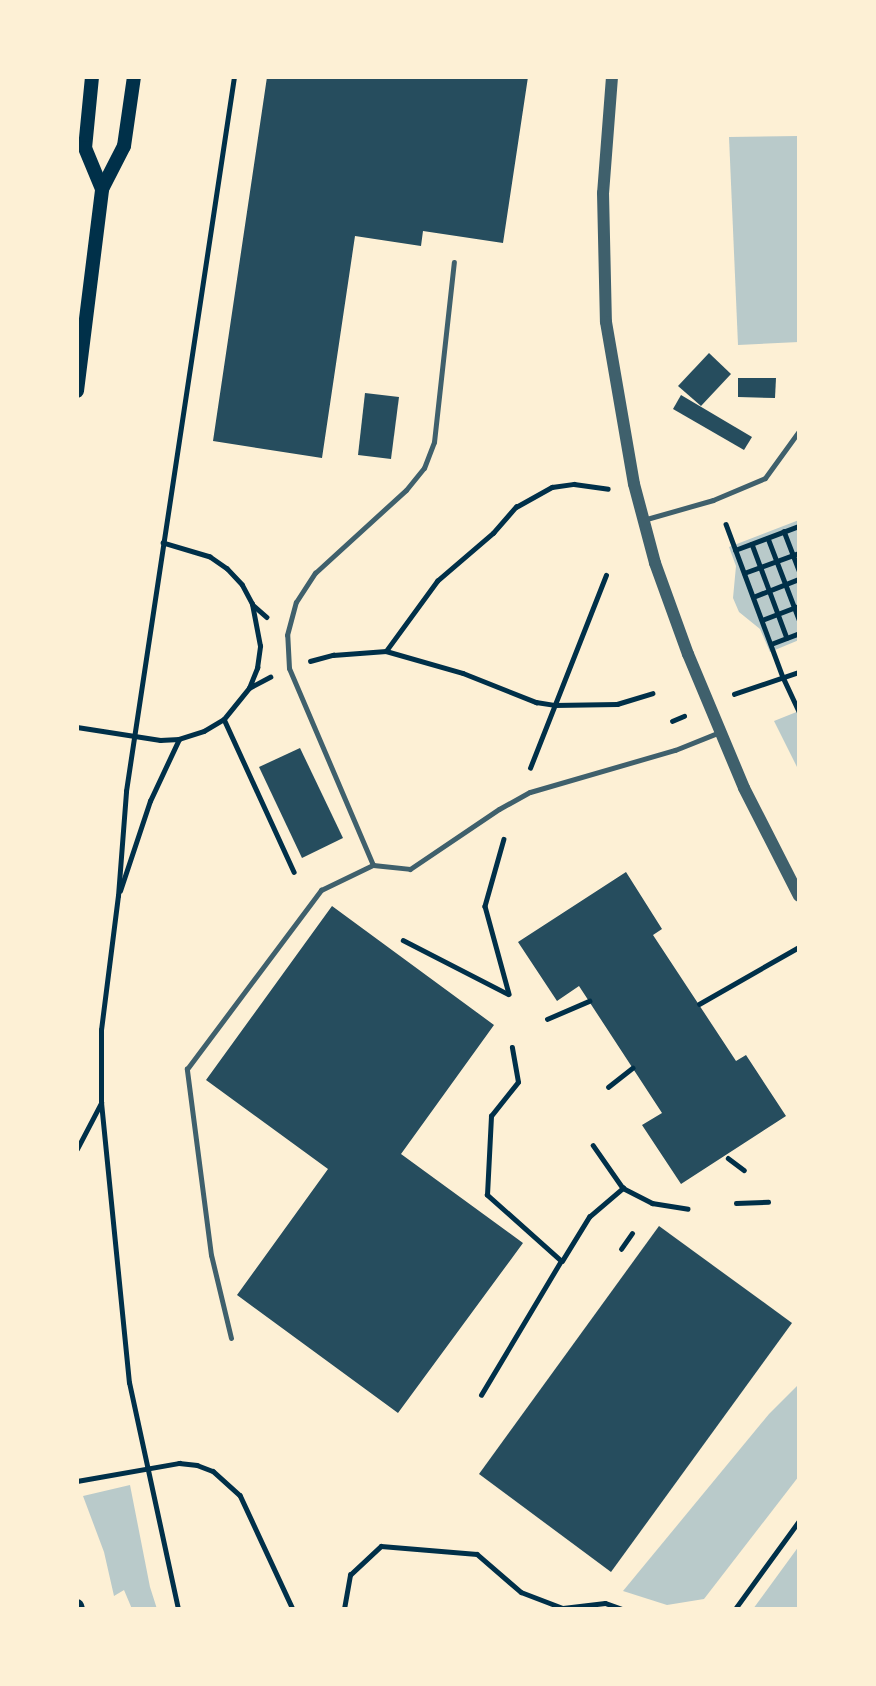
<!DOCTYPE html>
<style>
body{margin:0}
#map{position:relative;width:876px;height:1686px;overflow:hidden;background:#fdf0d5;font-family:"Noto Sans",sans-serif}
div>[style]{position:absolute}
.green>*{inset:0;background:#b9caca}
.building>*{inset:0;background:#264d5e}
.path>*{height:4.5px;margin:-2.25px;padding:0 2.25px;transform-origin:2.25px;border-radius:2.25px;background:#003049}
.service>*{height:5px;margin:-2.5px;padding:0 2.5px;transform-origin:2.5px;border-radius:2.5px;background:#3f606c}
.tertiary>*{height:12px;margin:-6px;padding:0 6px;transform-origin:6px;border-radius:6px;background:#3f606c}
.secondary>*{height:14px;margin:-7px;padding:0 7px;transform-origin:7px;border-radius:7px;background:#003049}
span{translate:-50% -50%;white-space:nowrap;text-align:center;line-height:1.15;-webkit-text-stroke:5px #fdf0d5;paint-order:stroke}
.frame{position:absolute;inset:0;border:79px solid #fdf0d5;pointer-events:none}
</style>
<div id="map">
<div class="green">
<i style="clip-path:polygon(799px 136px,799px 342px,738px 345px,729px 137px)"></i>
<i style="clip-path:polygon(799px 520px,799px 640px,770px 652px,760px 629px,739px 612px,733px 598px,736px 566px,729px 547px)"></i>
<i style="clip-path:polygon(799px 711px,799px 771px,774px 721px)"></i>
<i style="clip-path:polygon(799px 1384px,799px 1476px,704px 1599px,667px 1605px,623px 1591px,769px 1414px)"></i>
<i style="clip-path:polygon(130px 1485px,150px 1587px,157px 1609px,132px 1609px,124px 1590px,114px 1596px,104px 1552px,83px 1496px)"></i>
<i style="clip-path:polygon(799px 1546px,799px 1609px,753px 1609px)"></i>
</div>
<div class="building">
<i style="clip-path:polygon(267px 77px,528px 77px,503px 243px,423px 231px,421px 246px,355px 236px,322px 458px,213px 441px)"></i>
<i style="clip-path:polygon(709px 353px,731px 374px,701px 406px,678px 386px)"></i>
<i style="clip-path:polygon(738px 378px,776px 378px,775px 398px,738px 397px)"></i>
<i style="clip-path:polygon(365px 393px,399px 397px,391px 459px,358px 455px)"></i>
<i style="clip-path:polygon(681px 395px,752px 437px,744px 450px,673px 409px)"></i>
<i style="clip-path:polygon(300px 748px,343px 838px,302px 858px,259px 767px)"></i>
<i style="clip-path:polygon(626px 872px,662px 929px,653px 935px,736px 1061px,746px 1055px,786px 1116px,681px 1184px,642px 1125px,662px 1113px,579px 986px,557px 1001px,518px 942px)"></i>
<i style="clip-path:polygon(332px 906px,494px 1025px,401px 1154px,523px 1243px,398px 1413px,237px 1295px,328px 1169px,206px 1080px)"></i>
<i style="clip-path:polygon(659px 1226px,792px 1323px,611px 1572px,479px 1474px)"></i>
</div>
<div class="path">
<i style="left:726px;top:524px;width:163px;rotate:69.6deg"></i>
<i style="left:783px;top:677px;width:38px;rotate:65deg"></i>
<i style="left:784px;top:531px;width:42px;rotate:69deg"></i>
<i style="left:768px;top:538px;width:87px;rotate:69.1deg"></i>
<i style="left:752px;top:544px;width:100px;rotate:69.6deg"></i>
<i style="left:735px;top:550px;width:68px;rotate:-20.6deg"></i>
<i style="left:744px;top:573px;width:59px;rotate:-20deg"></i>
<i style="left:753px;top:597px;width:49px;rotate:-21.4deg"></i>
<i style="left:253px;top:605px;width:18px;rotate:41deg"></i>
<i style="left:762px;top:620px;width:40px;rotate:-21deg"></i>
<i style="left:771px;top:644px;width:30px;rotate:-21deg"></i>
<i style="left:386px;top:651px;width:87px;rotate:-53.9deg"></i>
<i style="left:437px;top:581px;width:74px;rotate:-40.6deg"></i>
<i style="left:493px;top:533px;width:35px;rotate:-49deg"></i>
<i style="left:516px;top:507px;width:41px;rotate:-29.1deg"></i>
<i style="left:552px;top:487px;width:22px;rotate:-8deg"></i>
<i style="left:574px;top:484px;width:34px;rotate:8deg"></i>
<i style="left:310px;top:661px;width:24px;rotate:-15deg"></i>
<i style="left:333px;top:655px;width:53px;rotate:-4.3deg"></i>
<i style="left:386px;top:651px;width:80px;rotate:15.9deg"></i>
<i style="left:463px;top:673px;width:79px;rotate:21.7deg"></i>
<i style="left:536px;top:702px;width:18px;rotate:9deg"></i>
<i style="left:554px;top:705px;width:63px;rotate:-0.9deg"></i>
<i style="left:617px;top:704px;width:37px;rotate:-17deg"></i>
<i style="left:249px;top:688px;width:24px;rotate:-28deg"></i>
<i style="left:734px;top:694px;width:69px;rotate:-18.7deg"></i>
<i style="left:224px;top:719px;width:168px;rotate:65.4deg"></i>
<i style="left:672px;top:721px;width:13px;rotate:-23deg"></i>
<i style="left:77px;top:727px;width:84px;rotate:8.9deg"></i>
<i style="left:160px;top:740px;width:19px;rotate:-3deg"></i>
<i style="left:179px;top:739px;width:26px;rotate:-18deg"></i>
<i style="left:204px;top:731px;width:23px;rotate:-31deg"></i>
<i style="left:224px;top:719px;width:40px;rotate:-51deg"></i>
<i style="left:249px;top:688px;width:22px;rotate:-68deg"></i>
<i style="left:257px;top:668px;width:22px;rotate:-82deg"></i>
<i style="left:260px;top:646px;width:43px;rotate:-100.8deg"></i>
<i style="left:252px;top:604px;width:21px;rotate:-118deg"></i>
<i style="left:242px;top:585px;width:22px;rotate:-133deg"></i>
<i style="left:227px;top:569px;width:21px;rotate:-145deg"></i>
<i style="left:210px;top:557px;width:49px;rotate:-163.4deg"></i>
<i style="left:530px;top:768px;width:207px;rotate:-68.5deg"></i>
<i style="left:504px;top:839px;width:70px;rotate:105.8deg"></i>
<i style="left:485px;top:906px;width:91px;rotate:74.7deg"></i>
<i style="left:120px;top:891px;width:95px;rotate:-71.6deg"></i>
<i style="left:150px;top:801px;width:68px;rotate:-64.9deg"></i>
<i style="left:403px;top:940px;width:118px;rotate:27.2deg"></i>
<i style="left:699px;top:1004px;width:115px;rotate:-29.7deg"></i>
<i style="left:547px;top:1019px;width:46px;rotate:-23.2deg"></i>
<i style="left:608px;top:1087px;width:31px;rotate:-38deg"></i>
<i style="left:593px;top:1145px;width:52px;rotate:55.1deg"></i>
<i style="left:77px;top:1149px;width:52px;rotate:-62.4deg"></i>
<i style="left:728px;top:1158px;width:20px;rotate:37deg"></i>
<i style="left:736px;top:1203px;width:32px;rotate:-2deg"></i>
<i style="left:621px;top:1249px;width:19px;rotate:-55deg"></i>
<i style="left:562px;top:1261px;width:52px;rotate:-58.5deg"></i>
<i style="left:589px;top:1217px;width:45px;rotate:-40.5deg"></i>
<i style="left:623px;top:1188px;width:33px;rotate:27deg"></i>
<i style="left:652px;top:1203px;width:36px;rotate:9deg"></i>
<i style="left:481px;top:1395px;width:156px;rotate:-59.2deg"></i>
<i style="left:561px;top:1261px;width:99px;rotate:-138.3deg"></i>
<i style="left:487px;top:1195px;width:79px;rotate:-87.1deg"></i>
<i style="left:491px;top:1116px;width:43px;rotate:-51.5deg"></i>
<i style="left:518px;top:1082px;width:35px;rotate:-100deg"></i>
<i style="left:77px;top:1481px;width:104px;rotate:-10deg"></i>
<i style="left:179px;top:1463px;width:18px;rotate:6deg"></i>
<i style="left:197px;top:1465px;width:17px;rotate:21deg"></i>
<i style="left:213px;top:1471px;width:36px;rotate:42deg"></i>
<i style="left:240px;top:1495px;width:126px;rotate:65.1deg"></i>
<i style="left:178px;top:1609px;width:231px;rotate:-102.2deg"></i>
<i style="left:129px;top:1383px;width:281px;rotate:-95.7deg"></i>
<i style="left:101px;top:1103px;width:73px;rotate:-90deg"></i>
<i style="left:101px;top:1030px;width:135px;rotate:-82.8deg"></i>
<i style="left:118px;top:896px;width:105px;rotate:-85.6deg"></i>
<i style="left:126px;top:791px;width:722px;rotate:-81.4deg"></i>
<i style="left:344px;top:1609px;width:35px;rotate:-80deg"></i>
<i style="left:350px;top:1575px;width:42px;rotate:-43.1deg"></i>
<i style="left:381px;top:1546px;width:96px;rotate:4.8deg"></i>
<i style="left:477px;top:1554px;width:58px;rotate:40.8deg"></i>
<i style="left:521px;top:1592px;width:45px;rotate:20.9deg"></i>
<i style="left:563px;top:1608px;width:42px;rotate:-6.8deg"></i>
<i style="left:605px;top:1603px;width:18px;rotate:19deg"></i>
<i style="left:735px;top:1609px;width:109px;rotate:-54deg"></i>
</div>
<div class="service">
<i style="left:643px;top:520px;width:73px;rotate:-15.9deg"></i>
<i style="left:713px;top:500px;width:56px;rotate:-22.9deg"></i>
<i style="left:765px;top:478px;width:58px;rotate:-54.1deg"></i>
<i style="left:373px;top:865px;width:214px;rotate:-113.1deg"></i>
<i style="left:289px;top:668px;width:33px;rotate:-93deg"></i>
<i style="left:287px;top:635px;width:34px;rotate:-75deg"></i>
<i style="left:296px;top:602px;width:35px;rotate:-57deg"></i>
<i style="left:315px;top:573px;width:123px;rotate:-42.4deg"></i>
<i style="left:406px;top:490px;width:28px;rotate:-51deg"></i>
<i style="left:424px;top:468px;width:28px;rotate:-69deg"></i>
<i style="left:434px;top:442px;width:181px;rotate:-83.7deg"></i>
<i style="left:231px;top:1338px;width:85px;rotate:-103.5deg"></i>
<i style="left:211px;top:1255px;width:188px;rotate:-97.4deg"></i>
<i style="left:187px;top:1069px;width:224px;rotate:-53.2deg"></i>
<i style="left:321px;top:890px;width:58px;rotate:-25.7deg"></i>
<i style="left:373px;top:865px;width:37px;rotate:6deg"></i>
<i style="left:410px;top:869px;width:107px;rotate:-34deg"></i>
<i style="left:499px;top:809px;width:35px;rotate:-29deg"></i>
<i style="left:530px;top:792px;width:151px;rotate:-16.2deg"></i>
<i style="left:675px;top:750px;width:48px;rotate:-21.8deg"></i>
</div>
<div class="tertiary">
<i style="left:612px;top:77px;width:116px;rotate:94.4deg"></i>
<i style="left:603px;top:193px;width:129px;rotate:88.7deg"></i>
<i style="left:606px;top:322px;width:164px;rotate:80.2deg"></i>
<i style="left:634px;top:484px;width:82px;rotate:75.1deg"></i>
<i style="left:655px;top:563px;width:97px;rotate:70.1deg"></i>
<i style="left:688px;top:654px;width:145px;rotate:67.3deg"></i>
<i style="left:744px;top:788px;width:121px;rotate:63deg"></i>
</div>
<div class="secondary">
<i style="left:92px;top:77px;width:71px;rotate:95.6deg"></i>
<i style="left:85px;top:148px;width:44px;rotate:67.5deg"></i>
<i style="left:77px;top:391px;width:204px;rotate:-82.9deg"></i>
<i style="left:102px;top:189px;width:48px;rotate:-62.9deg"></i>
<i style="left:124px;top:146px;width:70px;rotate:-81.8deg"></i>
<i style="left:77px;top:1606px;width:3px;rotate:72deg"></i>
</div>
<div class="frame"></div>
</div>
